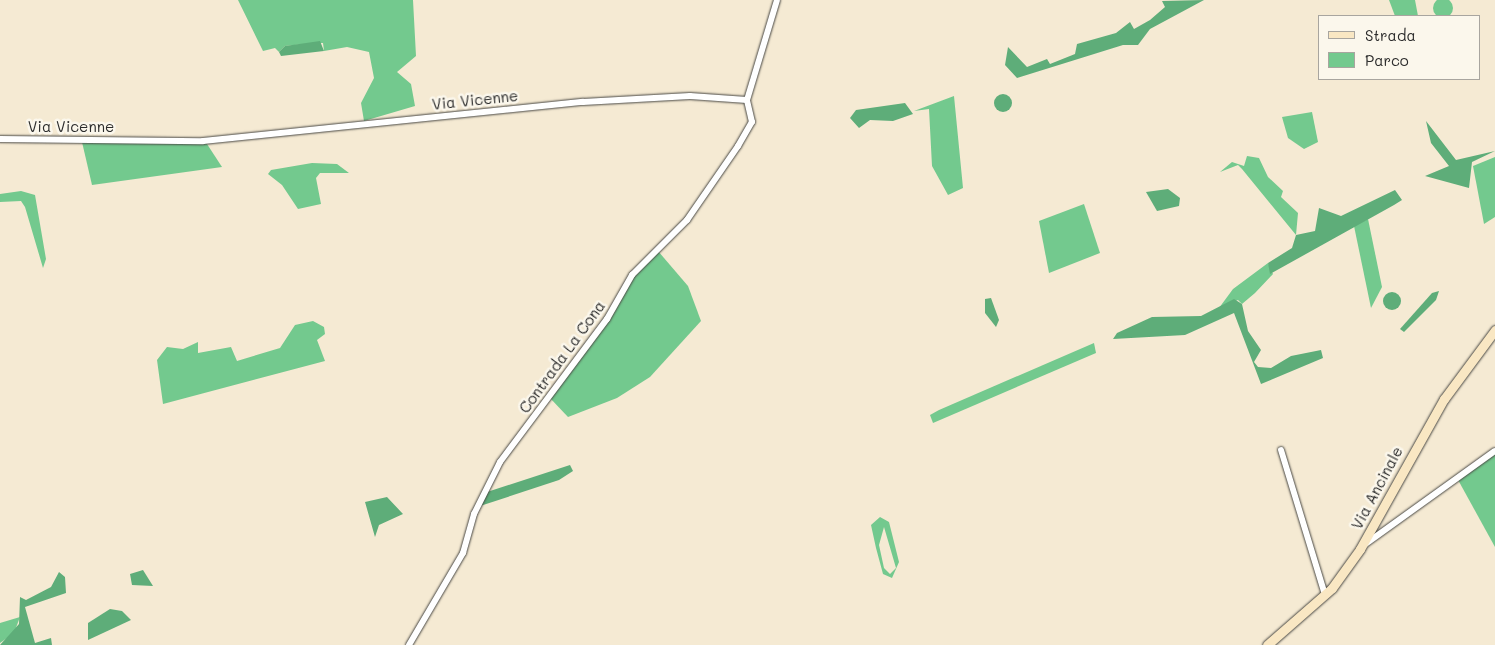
<!DOCTYPE html>
<style>
body{margin:0}
#map{position:relative;width:1495px;height:645px;overflow:hidden;background:#f5ead3;font-family:Mali,sans-serif}
div>[style]{position:absolute}
.green>*{inset:0;background:#73c98e}
.round{border-radius:50%}
.forest>*{inset:0;background:#5ead79}
.roads{filter:drop-shadow(0 0 1px #494844) drop-shadow(0 0 1px #494844)}
.street>*{height:6px;margin:-3px;padding:0 3px;transform-origin:3px;border-radius:3px;background:#fff}
.secondary>*{height:9px;margin:-4.5px;padding:0 4.5px;transform-origin:4.5px;border-radius:4.5px;background:#f9e7c3}
span{translate:-50% -50%;white-space:nowrap;text-align:center;line-height:1.15;-webkit-text-stroke:5px #fbf7ec;paint-order:stroke}
.street-label{font-size:15px;color:#2b2b2b}
.legend{position:absolute;left:1318px;top:15px;width:162px;height:65px;box-sizing:border-box;background:#fbf7ec;border:1px solid #a8a59f;margin:0;padding:6px 9px;list-style:none;font-size:15px;color:#2b2b2b}
.legend li{display:flex;align-items:center;gap:10px;height:25px}
.legend b{width:25px;border:1px solid #a8a59f}
</style>
<div id="map">
<div class="green">
<i class="round" style="left:1433px;top:-2px;width:20px;height:20px"></i>
<i style="clip-path:polygon(238px 0,413px 0,416px 56px,397px 72px,411px 84px,415px 106px,364px 121px,361px 103px,374px 78px,369px 52px,347px 47px,324px 51px,323px 43px,314px 43px,285px 46px,279px 52px,275px 48px,263px 51px)"></i>
<i style="clip-path:polygon(1389px 0,1415px 0,1418px 16px,1395px 16px)"></i>
<i style="clip-path:polygon(954px 96px,963px 188px,948px 195px,932px 166px,929px 109px,914px 111px)"></i>
<i style="clip-path:polygon(1312px 112px,1318px 142px,1304px 149px,1288px 138px,1282px 117px)"></i>
<i style="clip-path:polygon(82px 142px,207px 144px,222px 167px,92px 185px)"></i>
<i style="clip-path:polygon(1247px 156px,1259px 158px,1268px 177px,1283px 191px,1281px 197px,1298px 213px,1296px 235px,1242px 169px,1238px 165px,1220px 172px,1232px 162px,1244px 166px)"></i>
<i style="clip-path:polygon(1495px 157px,1495px 217px,1484px 224px,1473px 166px)"></i>
<i style="clip-path:polygon(312px 163px,337px 164px,349px 173px,320px 173px,316px 178px,321px 204px,298px 209px,282px 185px,268px 174px,271px 170px)"></i>
<i style="clip-path:polygon(21px 191px,35px 195px,46px 259px,43px 268px,25px 207px,21px 201px,0 202px,0 194px)"></i>
<i style="clip-path:polygon(1084px 204px,1100px 253px,1049px 273px,1039px 221px)"></i>
<i style="clip-path:polygon(1368px 219px,1382px 287px,1371px 308px,1354px 226px)"></i>
<i style="clip-path:polygon(658px 251px,688px 286px,701px 321px,650px 377px,617px 398px,568px 417px,550px 398px,636px 274px)"></i>
<i style="clip-path:polygon(1268px 263px,1273px 274px,1255px 293px,1242px 304px,1238px 300px,1219px 308px,1233px 289px)"></i>
<i style="clip-path:polygon(313px 321px,324px 327px,325px 334px,317px 340px,325px 361px,163px 404px,157px 360px,167px 347px,183px 349px,198px 342px,198px 353px,231px 347px,237px 361px,280px 348px,295px 325px)"></i>
<i style="clip-path:polygon(1094px 343px,1096px 353px,933px 423px,930px 415px,939px 410px)"></i>
<i style="clip-path:polygon(1495px 452px,1495px 547px,1457px 478px)"></i>
<i style="clip-path:polygon(evenodd,880px 517px,889px 522px,899px 562px,892px 578px,883px 574px,876px 548px,871px 525px,880px 517px,884px 527px,896px 568px,890px 574px,884px 568px,879px 545px,884px 527px)"></i>
<i style="clip-path:polygon(20px 617px,14px 633px,0 643px,0 623px)"></i>
</div>
<div class="forest">
<i style="clip-path:polygon(1204px 0,1150px 29px,1138px 45px,1123px 45px,1017px 78px,1005px 65px,1008px 47px,1027px 67px,1047px 59px,1050px 64px,1075px 54px,1077px 44px,1116px 33px,1130px 22px,1134px 29px,1150px 20px,1165px 7px,1162px 1px)"></i>
<i style="clip-path:polygon(320px 41px,324px 51px,281px 56px,279px 52px,285px 46px)"></i>
<i class="round" style="left:994px;top:94px;width:18px;height:18px"></i>
<i style="clip-path:polygon(905px 103px,913px 114px,893px 121px,870px 120px,859px 128px,850px 118px,856px 110px)"></i>
<i style="clip-path:polygon(1426px 121px,1456px 160px,1495px 151px,1472px 162px,1469px 188px,1425px 176px,1449px 166px,1431px 143px)"></i>
<i style="clip-path:polygon(1168px 189px,1180px 198px,1179px 206px,1157px 211px,1146px 192px)"></i>
<i style="clip-path:polygon(1395px 190px,1402px 200px,1394px 205px,1270px 274px,1268px 263px,1292px 248px,1296px 235px,1315px 231px,1319px 208px,1341px 216px)"></i>
<i style="clip-path:polygon(1439px 291px,1436px 300px,1404px 332px,1400px 329px,1432px 293px)"></i>
<i class="round" style="left:1383px;top:292px;width:18px;height:18px"></i>
<i style="clip-path:polygon(991px 298px,999px 320px,996px 327px,985px 313px,985px 299px)"></i>
<i style="clip-path:polygon(1234px 299px,1242px 304px,1248px 331px,1261px 350px,1254px 362px,1258px 367px,1271px 368px,1291px 356px,1321px 350px,1323px 358px,1261px 384px,1234px 313px,1185px 335px,1113px 339px,1117px 333px,1152px 317px,1201px 316px)"></i>
<i style="clip-path:polygon(570px 465px,573px 471px,559px 480px,477px 507px,487px 492px)"></i>
<i style="clip-path:polygon(387px 497px,403px 514px,379px 525px,375px 537px,365px 502px)"></i>
<i style="clip-path:polygon(143px 570px,153px 586px,132px 585px,130px 574px)"></i>
<i style="clip-path:polygon(59px 572px,65px 577px,66px 593px,25px 607px,35px 643px,51px 638px,52px 645px,0 645px,19px 624px,20px 597px,26px 600px,51px 587px)"></i>
<i style="clip-path:polygon(110px 609px,122px 611px,131px 620px,88px 640px,88px 623px)"></i>
</div>
<div class="roads">
<div class="street">
<i style="left:747px;top:100px;width:104px;rotate:-73.3deg"></i>
<i style="left:0;top:139px;width:203px;rotate:0.6deg"></i>
<i style="left:203px;top:141px;width:382px;rotate:-5.9deg"></i>
<i style="left:583px;top:102px;width:107px;rotate:-3.2deg"></i>
<i style="left:690px;top:96px;width:57px;rotate:4deg"></i>
<i style="left:1281px;top:450px;width:152px;rotate:73.1deg"></i>
<i style="left:1364px;top:545px;width:161px;rotate:-35.7deg"></i>
<i style="left:409px;top:645px;width:107px;rotate:-59.6deg"></i>
<i style="left:463px;top:553px;width:41px;rotate:-74.2deg"></i>
<i style="left:474px;top:514px;width:58px;rotate:-63.4deg"></i>
<i style="left:500px;top:462px;width:179px;rotate:-53.2deg"></i>
<i style="left:607px;top:319px;width:51px;rotate:-60.4deg"></i>
<i style="left:632px;top:275px;width:78px;rotate:-45deg"></i>
<i style="left:687px;top:220px;width:90px;rotate:-55.4deg"></i>
<i style="left:738px;top:146px;width:28px;rotate:-60deg"></i>
<i style="left:752px;top:122px;width:23px;rotate:-103deg"></i>
</div>
<div class="secondary">
<i style="left:1267px;top:645px;width:86px;rotate:-41.2deg"></i>
<i style="left:1332px;top:588px;width:48px;rotate:-54.3deg"></i>
<i style="left:1360px;top:549px;width:172px;rotate:-60.8deg"></i>
<i style="left:1444px;top:399px;width:86px;rotate:-53.5deg"></i>
</div>
</div>
<div class="street-label">
<span style="left:475px;top:100px;rotate:-6deg">Via Vicenne</span>
<span style="left:71px;top:127px">Via Vicenne</span>
<span style="left:562px;top:357px;rotate:-54deg">Contrada La Cona</span>
<span style="left:1377px;top:488px;rotate:-62deg">Via Ancinale</span>
</div>
<ul class="legend">
<li><b style="height:6px;background:#f9e7c3"></b>Strada</li>
<li><b style="height:14px;background:#73c98e"></b>Parco</li>
</ul>
</div>
